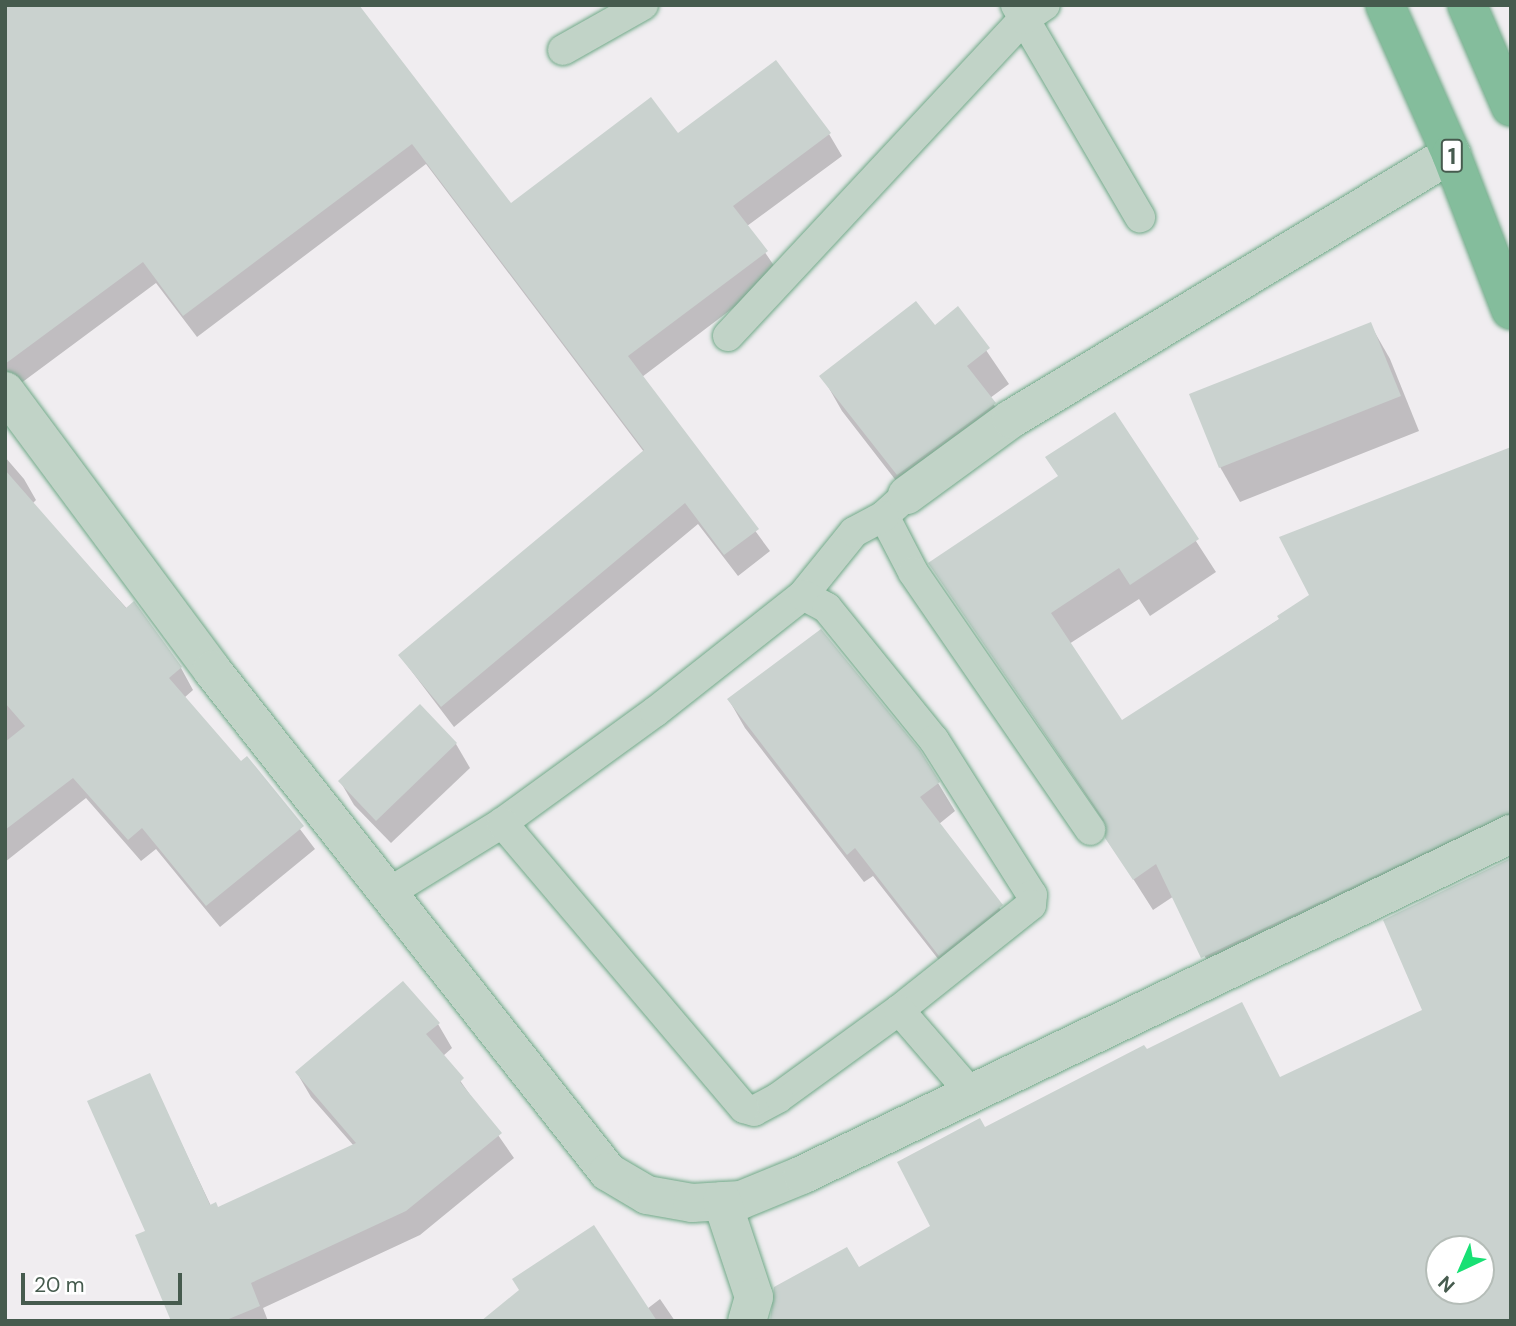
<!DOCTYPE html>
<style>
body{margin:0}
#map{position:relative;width:1516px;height:1326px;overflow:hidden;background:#f0edf0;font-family:"DM Sans",sans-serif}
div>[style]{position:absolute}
.shadow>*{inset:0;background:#0003}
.building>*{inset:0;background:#cad2cf}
.roads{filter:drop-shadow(0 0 2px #70a988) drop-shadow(0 0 2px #70a988)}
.lane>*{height:30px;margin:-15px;padding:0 15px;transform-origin:15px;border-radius:15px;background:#c1d3c7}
.street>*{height:38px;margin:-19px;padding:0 19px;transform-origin:19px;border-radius:19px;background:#c1d3c7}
.highway>*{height:38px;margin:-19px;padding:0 19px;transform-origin:19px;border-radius:19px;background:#84bd9c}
span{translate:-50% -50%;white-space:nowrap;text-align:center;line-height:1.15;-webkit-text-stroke:6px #fff;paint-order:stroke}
.shield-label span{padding:2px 5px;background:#fff;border:2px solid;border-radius:5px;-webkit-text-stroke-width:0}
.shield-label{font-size:23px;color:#465b4e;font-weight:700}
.frame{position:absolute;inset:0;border:7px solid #465b4e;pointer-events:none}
.north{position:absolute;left:1425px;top:1235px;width:70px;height:70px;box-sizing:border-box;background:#fff;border:2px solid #b5bdb8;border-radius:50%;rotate:224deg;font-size:19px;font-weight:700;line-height:28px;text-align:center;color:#465b4e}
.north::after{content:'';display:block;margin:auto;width:24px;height:32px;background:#18e074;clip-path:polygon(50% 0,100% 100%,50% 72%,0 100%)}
.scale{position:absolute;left:21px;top:1273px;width:161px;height:32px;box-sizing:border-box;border:4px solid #465b4e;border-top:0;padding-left:9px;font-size:21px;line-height:24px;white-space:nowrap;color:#465b4e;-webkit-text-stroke:5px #fff;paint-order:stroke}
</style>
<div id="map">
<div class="shadow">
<i style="clip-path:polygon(5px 5px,355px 5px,511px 205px,678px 136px,829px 134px,842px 156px,747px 226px,779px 273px,642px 377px,770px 551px,738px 576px,698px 524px,454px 727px,400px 656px,644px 452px,426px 164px,197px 337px,156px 283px,5px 395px)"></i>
<i style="clip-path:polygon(958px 309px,1009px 384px,990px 398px,1014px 439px,918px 509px,842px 411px,822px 376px,935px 327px)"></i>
<i style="clip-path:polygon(1370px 324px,1390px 359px,1419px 431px,1240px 502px,1220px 467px)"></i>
<i style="clip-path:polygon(1114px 415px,1216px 572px,1150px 616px,1139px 599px,1069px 644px,1122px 722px,1511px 468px,1511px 850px,1221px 988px,1174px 896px,1153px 910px,1107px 838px,1106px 825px,930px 563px,1059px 478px)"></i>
<i style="clip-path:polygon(5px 457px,24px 479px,36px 500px,32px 504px,181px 668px,193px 690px,184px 698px,241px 763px,247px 759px,315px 849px,220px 927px,156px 849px,141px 861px,86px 798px,5px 862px)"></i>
<i style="clip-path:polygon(729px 700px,938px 783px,955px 811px,939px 824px,1018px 934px,957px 983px,873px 876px,864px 882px,745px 728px)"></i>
<i style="clip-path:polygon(420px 706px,456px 744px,470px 768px,391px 843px,354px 805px,340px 781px)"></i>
<i style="clip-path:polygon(438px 1024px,452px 1048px,443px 1056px,514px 1158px,420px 1235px,263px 1308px,268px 1321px,173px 1321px,147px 1232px,149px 1075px,211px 1206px,218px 1209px,354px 1146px,311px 1097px,297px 1073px)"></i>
<i style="clip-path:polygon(660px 1299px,675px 1321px,484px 1321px,647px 1309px)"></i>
</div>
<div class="building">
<i style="clip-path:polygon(5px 5px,359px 5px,511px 203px,651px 97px,678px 133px,776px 60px,831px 133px,733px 206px,768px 251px,628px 356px,759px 529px,724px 555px,685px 503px,441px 707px,398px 655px,644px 450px,412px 144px,183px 316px,143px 262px,5px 364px)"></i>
<i style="clip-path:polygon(916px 301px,935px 325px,958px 306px,990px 348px,967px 366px,996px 403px,897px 475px,819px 376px)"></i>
<i style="clip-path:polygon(1371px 322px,1401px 396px,1219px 468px,1189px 394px)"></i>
<i style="clip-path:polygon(1115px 412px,1199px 539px,1130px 585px,1119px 568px,1051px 613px,1122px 720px,1279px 619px,1277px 616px,1309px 595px,1279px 537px,1511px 447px,1511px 812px,1201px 958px,1156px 864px,1133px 880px,1105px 838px,1104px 820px,928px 563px,1058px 476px,1045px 457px)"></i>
<i style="clip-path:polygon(5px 470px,126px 608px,134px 601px,182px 667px,169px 678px,241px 761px,247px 756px,304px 826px,206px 906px,142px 828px,128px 840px,73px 778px,5px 830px,5px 742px,25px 726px,5px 703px)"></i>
<i style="clip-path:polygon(821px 629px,920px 750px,940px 782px,920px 797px,1003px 905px,939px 956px,855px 848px,847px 855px,727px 699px)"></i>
<i style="clip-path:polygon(420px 704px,457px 743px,376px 821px,338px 781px)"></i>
<i style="clip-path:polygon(evenodd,1511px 858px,1511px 1321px,770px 1321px,774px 1287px,847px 1247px,859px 1267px,930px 1226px,897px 1162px,980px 1118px,985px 1127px,1144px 1045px,1147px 1049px,1242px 1002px,1280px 1077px,1422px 1010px,1383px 920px,1511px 858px,1439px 1249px,1481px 1249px,1481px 1291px,1439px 1291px,1439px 1249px)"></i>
<i style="clip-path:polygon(403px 981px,440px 1023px,426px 1034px,464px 1078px,460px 1082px,502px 1133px,406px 1211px,251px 1283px,260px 1306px,224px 1321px,171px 1321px,135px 1235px,145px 1231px,87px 1101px,150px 1073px,210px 1205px,216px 1202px,218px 1207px,356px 1143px,295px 1072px)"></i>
<i style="clip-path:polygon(594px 1225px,657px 1321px,481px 1321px,519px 1290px,512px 1279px)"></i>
</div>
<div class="roads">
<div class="lane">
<i style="left:1016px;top:5px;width:246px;rotate:59.7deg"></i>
<i style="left:563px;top:50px;width:92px;rotate:-29.4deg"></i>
<i style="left:728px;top:336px;width:434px;rotate:-47deg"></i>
<i style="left:1024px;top:19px;width:25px;rotate:-34deg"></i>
<i style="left:907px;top:495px;width:31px;rotate:138deg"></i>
<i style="left:884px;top:516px;width:63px;rotate:62.6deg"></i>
<i style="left:913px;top:572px;width:313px;rotate:55.5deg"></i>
<i style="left:803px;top:595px;width:81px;rotate:-51deg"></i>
<i style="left:854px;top:532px;width:34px;rotate:-28deg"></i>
<i style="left:390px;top:892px;width:132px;rotate:-31.6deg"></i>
<i style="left:502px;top:823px;width:189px;rotate:-36deg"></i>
<i style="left:655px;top:712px;width:189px;rotate:-38.3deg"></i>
<i style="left:803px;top:595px;width:27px;rotate:28deg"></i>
<i style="left:827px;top:608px;width:170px;rotate:51deg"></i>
<i style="left:934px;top:740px;width:183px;rotate:57.7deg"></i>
<i style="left:1032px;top:895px;width:10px;rotate:96deg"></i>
<i style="left:1031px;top:905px;width:169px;rotate:141.5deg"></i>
<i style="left:899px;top:1010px;width:150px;rotate:144deg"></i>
<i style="left:778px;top:1098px;width:27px;rotate:152deg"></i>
<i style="left:754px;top:1111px;width:10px;rotate:-163deg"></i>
<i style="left:744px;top:1108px;width:374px;rotate:-130.3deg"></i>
<i style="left:899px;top:1010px;width:108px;rotate:49.1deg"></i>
</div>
<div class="street">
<i style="left:5px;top:391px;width:347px;rotate:53.4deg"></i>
<i style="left:212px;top:670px;width:639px;rotate:51.73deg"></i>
<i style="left:608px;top:1172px;width:45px;rotate:30.5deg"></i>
<i style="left:647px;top:1195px;width:46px;rotate:10.1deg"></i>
<i style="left:692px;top:1203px;width:49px;rotate:-3.5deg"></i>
<i style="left:741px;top:1200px;width:66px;rotate:-22.3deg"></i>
<i style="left:802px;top:1175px;width:787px;rotate:-25.69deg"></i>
<i style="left:907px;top:495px;width:129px;rotate:-36.2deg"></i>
<i style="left:1011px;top:419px;width:514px;rotate:-31.06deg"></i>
<i style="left:722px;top:1201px;width:101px;rotate:71.6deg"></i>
<i style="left:754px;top:1297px;width:25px;rotate:106deg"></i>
</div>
<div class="highway">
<i style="left:1385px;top:5px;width:163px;rotate:66.1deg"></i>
<i style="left:1451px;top:154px;width:167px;rotate:69deg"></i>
<i style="left:1467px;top:5px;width:111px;rotate:66.7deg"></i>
</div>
</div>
<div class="shield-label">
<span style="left:1452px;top:156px">1</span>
</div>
<div class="frame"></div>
<div class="north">N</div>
<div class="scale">20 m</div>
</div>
